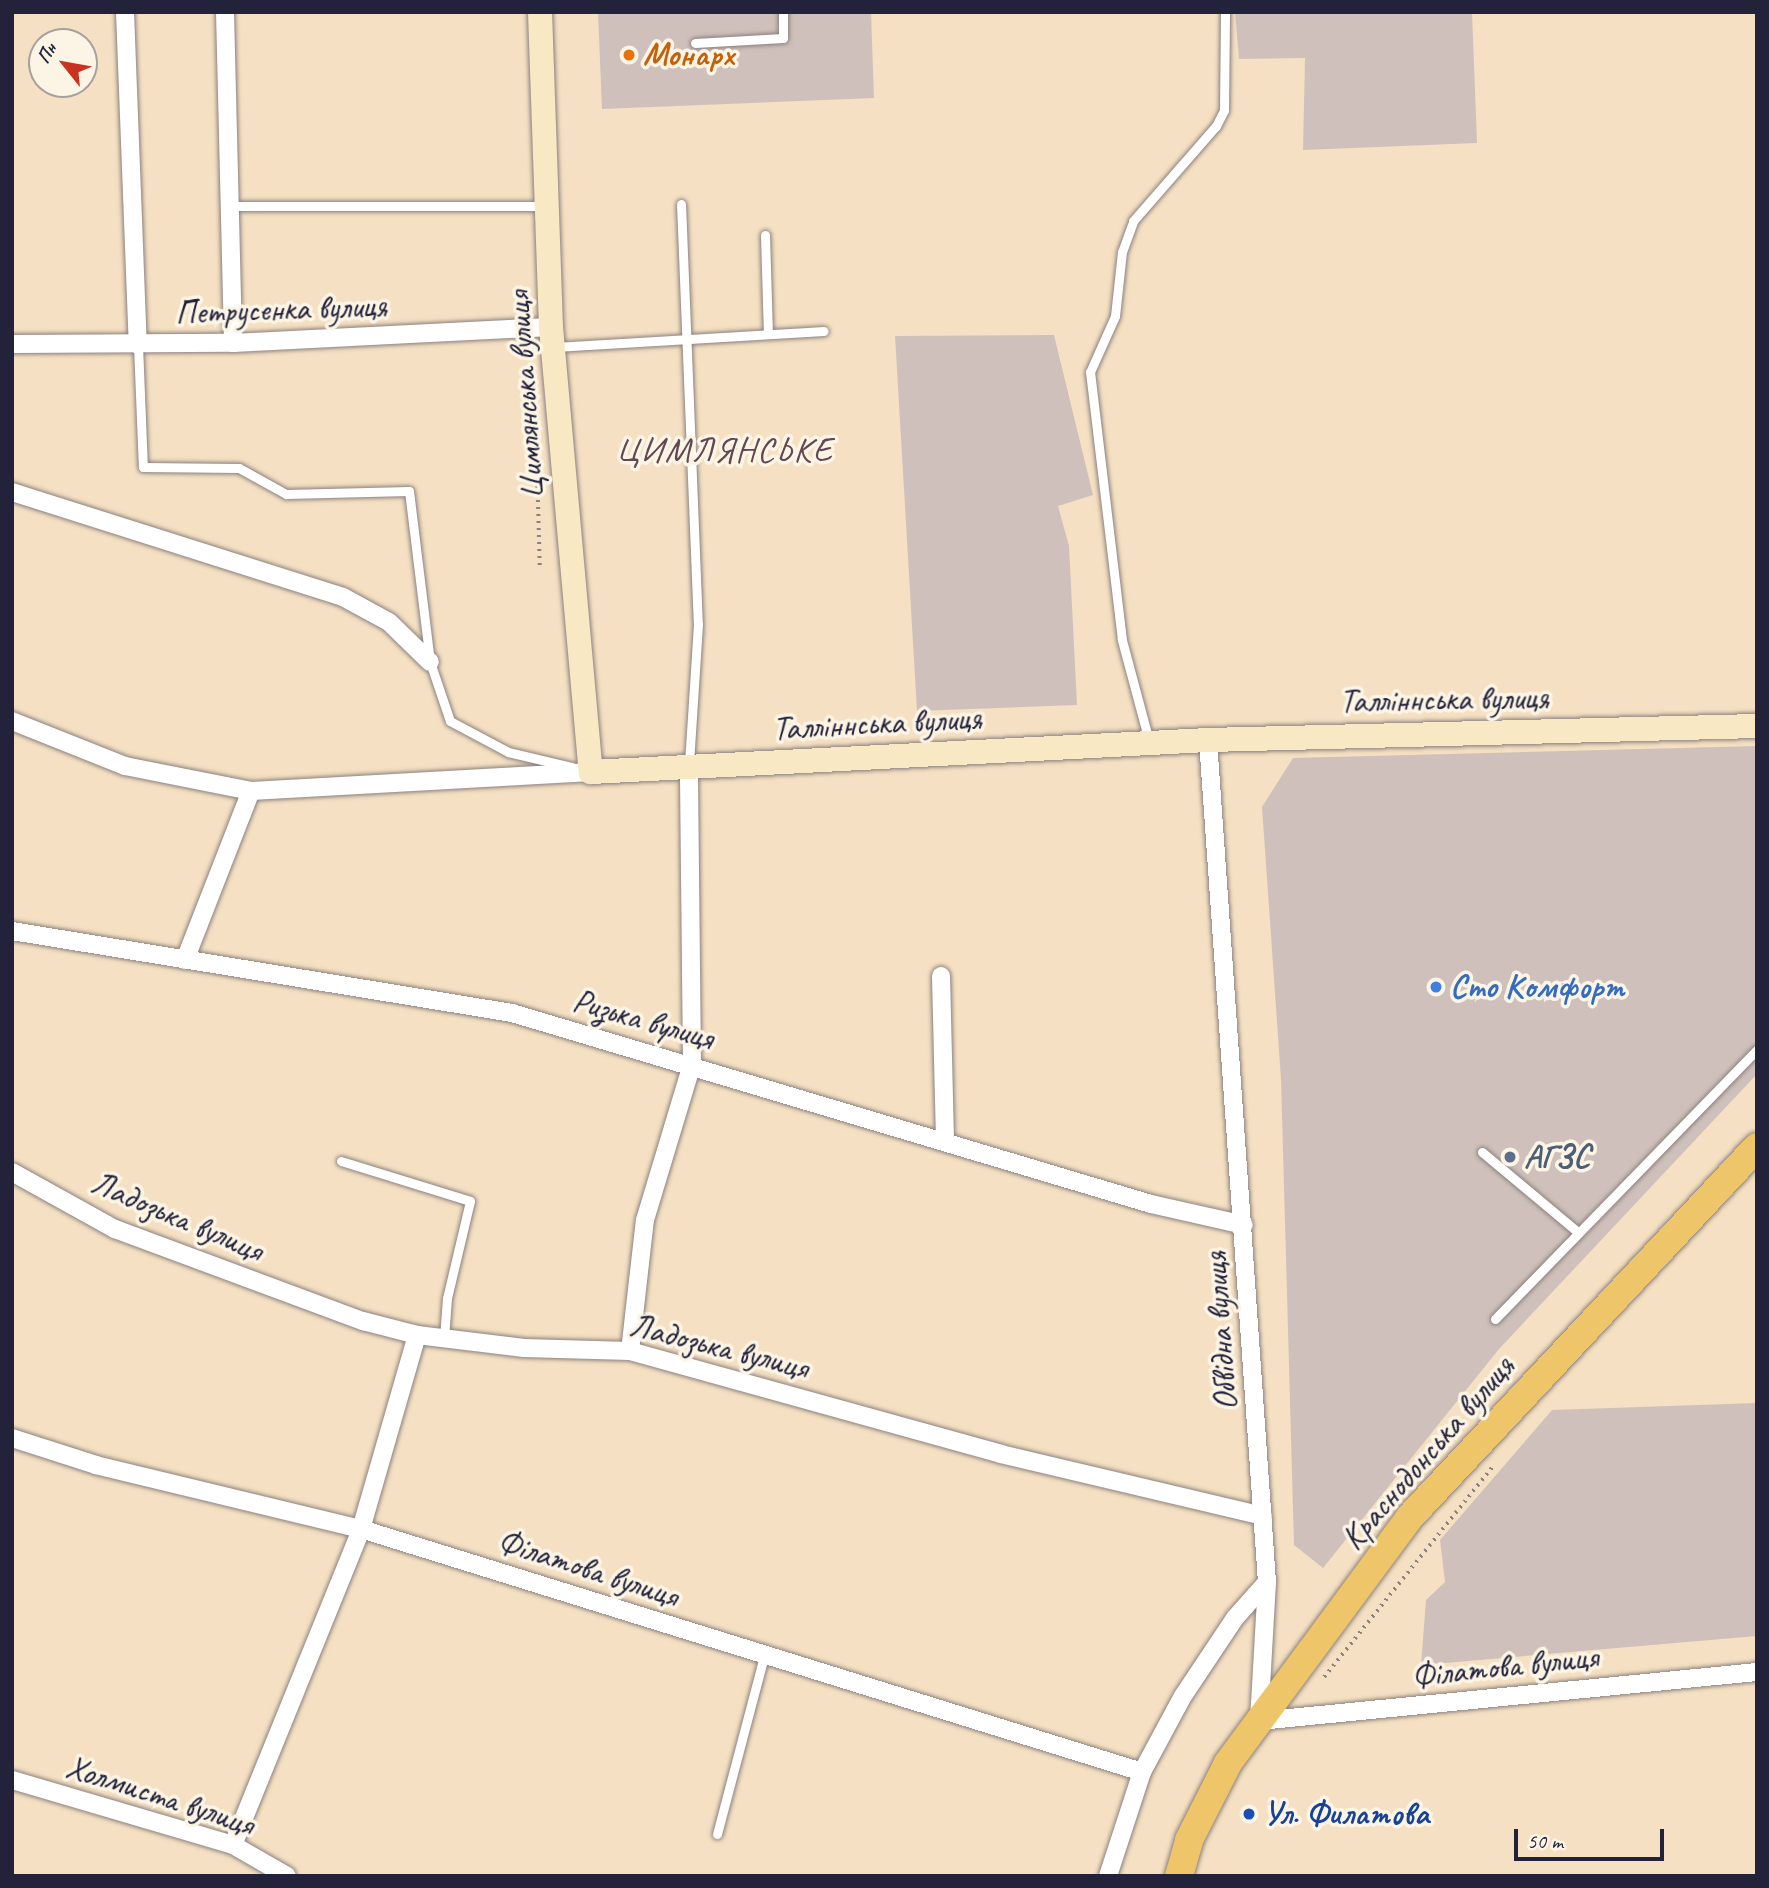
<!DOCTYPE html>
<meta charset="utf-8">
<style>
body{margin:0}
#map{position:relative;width:1769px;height:1888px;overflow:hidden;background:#f5e0c3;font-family:Caveat,sans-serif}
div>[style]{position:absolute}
.industrial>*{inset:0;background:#cfc0bb}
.path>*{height:3.5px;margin-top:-1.75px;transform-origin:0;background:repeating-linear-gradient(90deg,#8c817f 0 2px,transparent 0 7px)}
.roads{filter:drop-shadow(0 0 2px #8c817f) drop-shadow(0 0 2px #8c817f)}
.lane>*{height:9px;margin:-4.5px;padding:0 4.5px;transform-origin:4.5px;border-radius:4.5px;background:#fff}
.street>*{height:18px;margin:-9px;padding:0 9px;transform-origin:9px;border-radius:9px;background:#fff}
.secondary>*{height:24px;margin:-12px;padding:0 12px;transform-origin:12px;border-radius:12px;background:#f8e8c3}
.primary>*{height:28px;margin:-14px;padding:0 14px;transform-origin:14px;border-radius:14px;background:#eec569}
.dots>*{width:19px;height:19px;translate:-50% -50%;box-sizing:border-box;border:4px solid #fcf5e5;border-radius:50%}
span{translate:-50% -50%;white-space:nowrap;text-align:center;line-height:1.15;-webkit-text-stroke:7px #fcf5e5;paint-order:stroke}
.food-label{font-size:33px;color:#c56008;font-weight:700}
.left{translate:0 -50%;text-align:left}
.street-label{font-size:33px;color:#22223b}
.shop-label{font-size:33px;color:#366cbe;font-weight:700}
.service-label{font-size:33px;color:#4e5e75;font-weight:700}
.transit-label{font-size:33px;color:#164399;font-weight:700}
.neighbourhood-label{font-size:35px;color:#634753;letter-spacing:2px}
.frame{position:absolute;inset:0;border:14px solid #22223b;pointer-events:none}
.north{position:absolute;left:28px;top:28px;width:70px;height:70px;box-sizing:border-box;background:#fcf5e5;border:2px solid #a5a1a1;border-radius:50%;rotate:301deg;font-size:19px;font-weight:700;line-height:28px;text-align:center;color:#22223b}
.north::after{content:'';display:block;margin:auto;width:24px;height:32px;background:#c8321e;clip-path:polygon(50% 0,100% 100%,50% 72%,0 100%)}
.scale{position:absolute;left:1514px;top:1829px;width:150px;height:32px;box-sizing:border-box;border:4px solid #22223b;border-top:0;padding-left:9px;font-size:21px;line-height:24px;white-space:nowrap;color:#22223b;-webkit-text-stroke:5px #fcf5e5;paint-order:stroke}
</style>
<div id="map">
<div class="industrial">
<i style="clip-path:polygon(598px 12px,871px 12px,874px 98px,602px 109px)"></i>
<i style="clip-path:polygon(1235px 12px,1472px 12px,1477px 143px,1303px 150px,1305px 58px,1239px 59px)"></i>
<i style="clip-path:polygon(1054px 335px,1093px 495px,1058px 506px,1069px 546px,1077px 705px,917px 711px,895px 336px)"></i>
<i style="clip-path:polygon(1757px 746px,1757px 1074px,1499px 1349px,1323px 1568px,1294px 1545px,1281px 1079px,1262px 807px,1293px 758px)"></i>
<i style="clip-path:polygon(1757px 1403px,1757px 1636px,1421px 1665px,1426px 1600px,1445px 1582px,1440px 1540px,1552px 1410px)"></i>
</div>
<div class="path">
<i style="left:536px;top:423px;width:143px;rotate:88.4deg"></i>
<i style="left:1324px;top:1677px;width:269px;rotate:-51.3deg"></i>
</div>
<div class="roads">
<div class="lane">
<i style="left:695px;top:43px;width:88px;rotate:-3.3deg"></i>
<i style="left:783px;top:38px;width:26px;rotate:-90deg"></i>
<i style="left:681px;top:204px;width:420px;rotate:87.7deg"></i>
<i style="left:698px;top:624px;width:141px;rotate:93.7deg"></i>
<i style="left:228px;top:206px;width:317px"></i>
<i style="left:765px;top:235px;width:99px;rotate:88.3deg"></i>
<i style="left:138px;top:345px;width:122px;rotate:87.7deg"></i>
<i style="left:143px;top:467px;width:96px;rotate:0.6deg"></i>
<i style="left:239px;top:468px;width:54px;rotate:29deg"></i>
<i style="left:286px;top:494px;width:123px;rotate:-1.4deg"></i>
<i style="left:409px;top:491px;width:172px;rotate:83deg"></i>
<i style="left:430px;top:662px;width:62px;rotate:71.3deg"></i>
<i style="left:450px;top:721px;width:66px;rotate:28.1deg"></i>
<i style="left:508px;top:752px;width:66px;rotate:13.2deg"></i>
<i style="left:555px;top:347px;width:269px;rotate:-3.4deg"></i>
<i style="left:1149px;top:741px;width:105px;rotate:-105deg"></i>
<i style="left:1122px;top:640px;width:270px;rotate:-96.8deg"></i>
<i style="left:1090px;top:372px;width:61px;rotate:-65.9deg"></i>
<i style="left:1115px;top:316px;width:64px;rotate:-83.8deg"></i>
<i style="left:1122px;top:252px;width:33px;rotate:-70deg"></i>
<i style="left:1133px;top:221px;width:126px;rotate:-48.9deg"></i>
<i style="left:1216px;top:126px;width:18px;rotate:-63deg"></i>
<i style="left:1224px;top:110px;width:98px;rotate:-89.4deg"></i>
<i style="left:1482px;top:1152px;width:126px;rotate:39.9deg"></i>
<i style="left:341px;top:1161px;width:135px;rotate:17.2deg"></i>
<i style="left:470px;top:1201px;width:100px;rotate:103.3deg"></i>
<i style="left:447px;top:1298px;width:40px;rotate:94.3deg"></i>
<i style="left:1495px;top:1319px;width:376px;rotate:-45.8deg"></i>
<i style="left:717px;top:1834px;width:184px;rotate:-75.2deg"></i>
</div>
<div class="street">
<i style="left:125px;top:12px;width:333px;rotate:87.8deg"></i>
<i style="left:225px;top:12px;width:331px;rotate:88.6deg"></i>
<i style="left:12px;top:344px;width:221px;rotate:-0.3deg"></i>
<i style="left:233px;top:343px;width:318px;rotate:-2.9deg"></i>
<i style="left:12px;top:492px;width:347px;rotate:17.6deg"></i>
<i style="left:343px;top:597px;width:52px;rotate:28.5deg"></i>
<i style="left:389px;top:622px;width:57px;rotate:44.3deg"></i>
<i style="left:12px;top:721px;width:122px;rotate:21.7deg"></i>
<i style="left:125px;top:766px;width:128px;rotate:11.2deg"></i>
<i style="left:251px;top:791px;width:341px;rotate:-3.2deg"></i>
<i style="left:12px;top:931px;width:507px;rotate:9.31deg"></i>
<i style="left:512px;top:1013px;width:667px;rotate:16.64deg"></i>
<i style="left:1151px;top:1204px;width:95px;rotate:12.7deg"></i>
<i style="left:185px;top:960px;width:181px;rotate:-68.7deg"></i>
<i style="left:941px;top:976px;width:166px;rotate:88.6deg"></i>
<i style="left:12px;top:1172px;width:118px;rotate:29deg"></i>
<i style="left:115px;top:1229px;width:265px;rotate:20.4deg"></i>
<i style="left:363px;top:1321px;width:56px;rotate:14.5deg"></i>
<i style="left:417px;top:1335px;width:108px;rotate:6.9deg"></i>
<i style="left:524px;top:1348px;width:106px;rotate:1.6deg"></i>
<i style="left:630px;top:1351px;width:385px;rotate:15.5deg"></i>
<i style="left:1001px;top:1454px;width:269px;rotate:13.3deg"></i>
<i style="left:630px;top:1351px;width:132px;rotate:-83.5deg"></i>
<i style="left:645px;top:1220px;width:163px;rotate:-73.2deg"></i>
<i style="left:692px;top:1064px;width:297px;rotate:-90.6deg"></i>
<i style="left:12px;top:1438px;width:88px;rotate:17.8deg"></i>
<i style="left:96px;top:1465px;width:273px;rotate:13.6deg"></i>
<i style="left:361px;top:1529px;width:818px;rotate:17.28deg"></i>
<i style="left:1267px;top:1582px;width:139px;rotate:93.3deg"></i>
<i style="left:1259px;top:1721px;width:500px;rotate:-5.62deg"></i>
<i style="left:12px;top:1780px;width:230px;rotate:16.4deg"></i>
<i style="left:233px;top:1845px;width:62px;rotate:29.9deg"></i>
<i style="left:233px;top:1845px;width:341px;rotate:-67.9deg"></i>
<i style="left:361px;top:1529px;width:202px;rotate:-73.9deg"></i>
<i style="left:1108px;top:1876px;width:109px;rotate:-71.9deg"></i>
<i style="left:1142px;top:1772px;width:86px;rotate:-61.7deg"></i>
<i style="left:1183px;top:1696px;width:94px;rotate:-56.3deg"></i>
<i style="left:1235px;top:1618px;width:48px;rotate:-48.4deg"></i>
<i style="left:1267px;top:1582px;width:844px;rotate:-94.01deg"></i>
</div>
<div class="secondary">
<i style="left:540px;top:12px;width:315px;rotate:88deg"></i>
<i style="left:551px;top:327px;width:447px;rotate:84.9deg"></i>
<i style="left:591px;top:772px;width:618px;rotate:-2.97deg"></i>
<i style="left:1208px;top:740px;width:549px;rotate:-1.46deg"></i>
</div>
<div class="primary">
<i style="left:1179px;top:1876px;width:37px;rotate:-74deg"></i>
<i style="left:1189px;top:1840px;width:86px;rotate:-63.1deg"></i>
<i style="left:1228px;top:1763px;width:306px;rotate:-53.5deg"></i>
<i style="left:1410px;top:1517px;width:507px;rotate:-46.84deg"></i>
</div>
</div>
<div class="dots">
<i style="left:629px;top:55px;background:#e8710a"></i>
<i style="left:1436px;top:987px;background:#3f7fe0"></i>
<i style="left:1510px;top:1157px;background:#5c6f8a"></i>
<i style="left:1249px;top:1814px;background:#1a4fb4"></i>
</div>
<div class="food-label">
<span class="left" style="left:643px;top:55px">Монарх</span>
</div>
<div class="street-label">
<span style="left:281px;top:310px;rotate:-2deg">Петрусенка вулиця</span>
<span style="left:526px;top:395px;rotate:-94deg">Цимлянська вулиця</span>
<span style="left:1444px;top:700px;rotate:-1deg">Талліннська вулиця</span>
<span style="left:877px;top:724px;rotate:-3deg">Талліннська вулиця</span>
<span style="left:643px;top:1020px;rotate:16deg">Ризька вулиця</span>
<span style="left:177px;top:1217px;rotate:23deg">Ладозька вулиця</span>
<span style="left:1221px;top:1331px;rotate:-94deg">Обвідна вулиця</span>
<span style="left:719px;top:1347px;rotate:14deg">Ладозька вулиця</span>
<span style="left:1428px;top:1453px;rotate:-49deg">Краснодонська вулиця</span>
<span style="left:588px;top:1569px;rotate:18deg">Філатова вулиця</span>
<span style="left:1505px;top:1667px;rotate:-6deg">Філатова вулиця</span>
<span style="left:160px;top:1796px;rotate:18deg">Холмиста вулиця</span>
</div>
<div class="shop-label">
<span class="left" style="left:1450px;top:987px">Сто Комфорт</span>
</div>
<div class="service-label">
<span class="left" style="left:1524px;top:1157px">АГЗС</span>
</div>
<div class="transit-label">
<span class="left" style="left:1263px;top:1814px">Ул. Филатова</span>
</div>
<div class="neighbourhood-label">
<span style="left:725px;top:450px">ЦИМЛЯНСЬКЕ</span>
</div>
<div class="frame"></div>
<div class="north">Пн</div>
<div class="scale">50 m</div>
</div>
